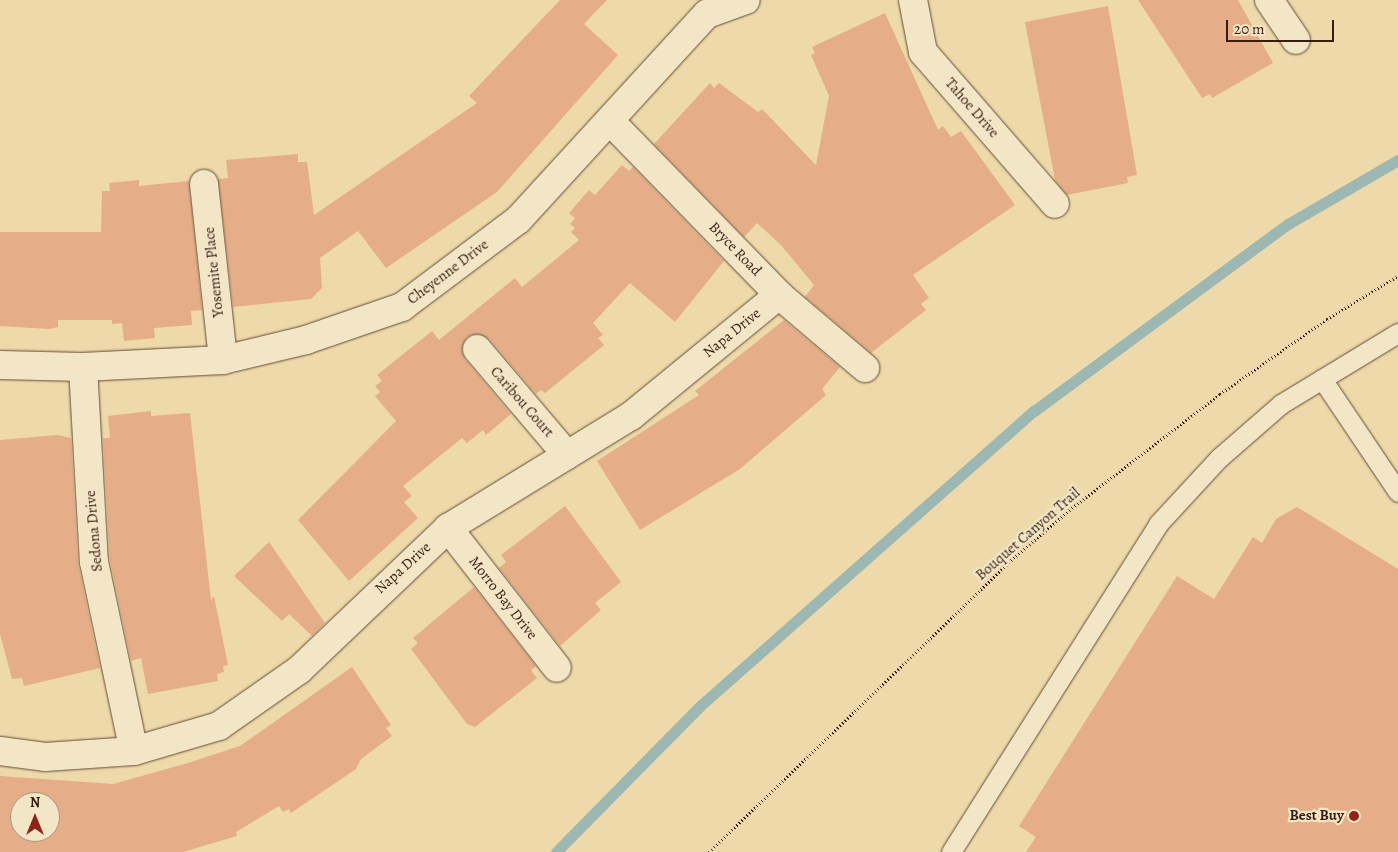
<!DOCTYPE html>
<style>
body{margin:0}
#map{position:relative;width:1398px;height:852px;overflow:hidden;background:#edd9a9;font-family:Alegreya,serif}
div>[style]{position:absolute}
.stream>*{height:11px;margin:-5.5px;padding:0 5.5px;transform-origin:5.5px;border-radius:5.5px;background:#9db8b3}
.building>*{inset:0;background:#e6ae88}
.path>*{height:3px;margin-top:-1.5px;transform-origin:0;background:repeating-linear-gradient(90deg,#371c12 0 1px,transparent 0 3.5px)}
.roads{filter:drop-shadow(0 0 1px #644b38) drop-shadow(0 0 1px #644b38)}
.lane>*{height:19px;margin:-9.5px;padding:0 9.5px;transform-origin:9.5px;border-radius:9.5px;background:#f3e6c7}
.street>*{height:28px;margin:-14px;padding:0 14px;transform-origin:14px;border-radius:14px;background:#f3e6c7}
.dots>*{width:14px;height:14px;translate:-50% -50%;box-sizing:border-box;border:2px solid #f3e6c7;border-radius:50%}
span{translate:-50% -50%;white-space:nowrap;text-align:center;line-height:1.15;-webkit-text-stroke:4.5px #f3e6c7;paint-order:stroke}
.street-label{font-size:15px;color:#371c12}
.poi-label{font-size:15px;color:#371c12;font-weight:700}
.right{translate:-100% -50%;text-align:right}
.north{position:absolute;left:10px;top:792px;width:50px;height:50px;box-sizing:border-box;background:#f3e6c7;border:1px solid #a8957f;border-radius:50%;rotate:0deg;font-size:14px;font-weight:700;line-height:20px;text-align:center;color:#371c12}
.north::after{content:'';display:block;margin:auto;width:18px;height:22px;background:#8f2418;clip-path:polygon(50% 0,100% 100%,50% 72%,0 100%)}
.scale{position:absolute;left:1226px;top:20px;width:108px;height:22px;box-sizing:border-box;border:2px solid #371c12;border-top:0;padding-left:6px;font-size:15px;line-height:18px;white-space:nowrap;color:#371c12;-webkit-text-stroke:4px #f3e6c7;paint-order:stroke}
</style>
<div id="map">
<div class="stream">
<i style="left:556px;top:852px;width:205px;rotate:-45.4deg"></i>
<i style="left:700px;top:706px;width:446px;rotate:-41.5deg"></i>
<i style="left:1034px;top:411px;width:315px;rotate:-36.4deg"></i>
<i style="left:1288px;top:224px;width:127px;rotate:-30.2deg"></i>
</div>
<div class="building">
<i style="clip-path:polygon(560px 0,607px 0,584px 24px,618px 55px,497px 192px,386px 268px,358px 231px,320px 258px,322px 288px,311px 299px,233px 307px,218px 179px,228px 178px,226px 160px,298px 154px,298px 162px,307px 162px,314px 215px,477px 103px,469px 96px)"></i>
<i style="clip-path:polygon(1138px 0,1238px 0,1273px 63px,1212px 98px,1210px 94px,1202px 98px)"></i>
<i style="clip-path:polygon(1108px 6px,1137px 175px,1127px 177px,1128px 183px,1067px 195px,1055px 180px,1025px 22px)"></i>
<i style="clip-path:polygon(885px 13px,938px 130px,943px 126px,951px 137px,961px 131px,1015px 205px,913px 275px,929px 298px,921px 304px,926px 310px,871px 353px,805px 297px,814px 285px,781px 245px,757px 223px,744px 237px,654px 144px,710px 83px,714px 88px,719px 83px,758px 112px,762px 109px,816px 165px,829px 96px,811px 55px,815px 53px,812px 47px)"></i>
<i style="clip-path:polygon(622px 165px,629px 171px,633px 167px,724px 261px,675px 322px,630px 283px,593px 323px,603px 335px,598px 338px,604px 345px,545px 393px,541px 390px,536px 394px,489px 339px,475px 334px,467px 337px,462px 351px,465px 359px,511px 414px,486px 435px,483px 430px,467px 443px,462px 438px,403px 486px,412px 496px,404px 502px,418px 518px,349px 581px,298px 520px,396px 421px,375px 396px,380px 392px,375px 386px,382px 381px,377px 375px,432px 331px,439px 340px,515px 278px,522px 287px,579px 240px,571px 232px,575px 228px,570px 224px,575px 218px,569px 213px,589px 190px,595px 195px)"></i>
<i style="clip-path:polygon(139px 180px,139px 186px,189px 181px,202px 310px,191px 311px,192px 325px,154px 328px,155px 338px,124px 341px,122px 323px,112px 324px,112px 320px,58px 320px,58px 327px,49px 329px,0 326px,0 232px,101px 232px,102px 191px,110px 191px,109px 183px)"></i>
<i style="clip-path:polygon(784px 320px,840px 367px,822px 389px,826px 395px,740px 469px,640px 530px,597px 461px,699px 395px,695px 391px)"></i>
<i style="clip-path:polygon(151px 411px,151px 416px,190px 413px,211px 600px,214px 596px,228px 665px,223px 666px,224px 672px,217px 674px,218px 681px,148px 694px,141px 658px,131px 661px,110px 560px,103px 438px,110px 438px,108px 416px)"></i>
<i style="clip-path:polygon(57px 435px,71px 438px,78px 563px,100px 668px,24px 686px,22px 678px,12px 679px,0 634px,0 440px)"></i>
<i style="clip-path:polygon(565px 506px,621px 582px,595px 603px,601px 610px,560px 646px,499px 568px,506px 562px,501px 555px)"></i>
<i style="clip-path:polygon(1297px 507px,1398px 569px,1398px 852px,1026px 852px,1036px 837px,1019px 826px,1177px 576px,1214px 599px,1253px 537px,1262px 543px,1276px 519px)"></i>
<i style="clip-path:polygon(269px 542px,325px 623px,312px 636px,289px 614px,282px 621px,234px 576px)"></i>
<i style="clip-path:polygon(474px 587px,536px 666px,531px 670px,537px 678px,475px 727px,467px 724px,411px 649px,418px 643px,413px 638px)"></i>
<i style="clip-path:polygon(evenodd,352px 667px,391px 725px,386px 728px,392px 736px,361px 759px,356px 769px,291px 813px,289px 809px,283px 812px,279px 806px,236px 832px,237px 836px,183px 852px,0 852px,0 776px,113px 784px,188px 763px,240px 746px,352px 667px,20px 802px,50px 802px,50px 832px,20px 832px,20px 802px)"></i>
</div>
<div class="path">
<i style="left:709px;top:852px;width:426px;rotate:-44deg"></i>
<i style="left:1016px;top:556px;width:74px;rotate:-40.6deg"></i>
<i style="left:1072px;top:508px;width:187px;rotate:-37.6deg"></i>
<i style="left:1220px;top:394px;width:131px;rotate:-35deg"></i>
<i style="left:1327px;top:319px;width:83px;rotate:-31.2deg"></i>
</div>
<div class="roads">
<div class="lane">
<i style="left:1322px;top:379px;width:136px;rotate:56.1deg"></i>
<i style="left:951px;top:852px;width:388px;rotate:-57.7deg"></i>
<i style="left:1158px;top:524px;width:90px;rotate:-47.3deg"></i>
<i style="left:1219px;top:458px;width:82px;rotate:-41.1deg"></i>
<i style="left:1281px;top:404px;width:137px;rotate:-31.3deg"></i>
</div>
<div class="street">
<i style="left:913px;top:0;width:53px;rotate:79.1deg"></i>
<i style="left:923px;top:52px;width:201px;rotate:49deg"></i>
<i style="left:1269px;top:0;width:48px;rotate:56deg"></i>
<i style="left:612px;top:123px;width:240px;rotate:45.8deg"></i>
<i style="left:779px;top:295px;width:113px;rotate:40.3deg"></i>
<i style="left:204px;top:184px;width:177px;rotate:83.8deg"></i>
<i style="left:477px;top:349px;width:139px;rotate:49.7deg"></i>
<i style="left:0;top:365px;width:83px;rotate:1.4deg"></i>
<i style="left:83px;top:367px;width:140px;rotate:-2.9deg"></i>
<i style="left:223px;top:360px;width:85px;rotate:-13.5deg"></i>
<i style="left:306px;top:340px;width:102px;rotate:-19deg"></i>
<i style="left:402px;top:307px;width:145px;rotate:-36.9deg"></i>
<i style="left:518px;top:220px;width:280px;rotate:-47.5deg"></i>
<i style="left:707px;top:14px;width:41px;rotate:-19.7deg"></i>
<i style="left:83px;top:367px;width:195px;rotate:86.8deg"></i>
<i style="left:94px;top:562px;width:193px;rotate:78.1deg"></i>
<i style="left:448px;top:528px;width:177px;rotate:52.1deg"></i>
<i style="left:0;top:751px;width:45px;rotate:7.6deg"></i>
<i style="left:45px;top:757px;width:89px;rotate:-3.9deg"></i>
<i style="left:134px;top:751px;width:89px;rotate:-16.4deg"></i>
<i style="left:219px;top:726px;width:98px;rotate:-35deg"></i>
<i style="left:299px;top:670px;width:206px;rotate:-43.6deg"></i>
<i style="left:448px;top:528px;width:215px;rotate:-31.5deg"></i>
<i style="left:631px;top:416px;width:191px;rotate:-39.3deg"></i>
</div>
</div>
<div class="dots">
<i style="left:1354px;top:816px;background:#8f2418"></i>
</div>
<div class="street-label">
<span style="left:972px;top:108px;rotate:49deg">Tahoe Drive</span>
<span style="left:735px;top:249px;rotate:46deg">Bryce Road</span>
<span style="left:214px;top:272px;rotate:-96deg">Yosemite Place</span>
<span style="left:448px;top:272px;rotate:-37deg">Cheyenne Drive</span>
<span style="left:732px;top:333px;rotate:-39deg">Napa Drive</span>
<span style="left:522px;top:402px;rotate:49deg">Caribou Court</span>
<span style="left:94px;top:531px;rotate:-95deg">Sedona Drive</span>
<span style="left:1028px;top:534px;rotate:-41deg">Bouquet Canyon Trail</span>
<span style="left:403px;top:568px;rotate:-42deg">Napa Drive</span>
<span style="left:503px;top:598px;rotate:52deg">Morro Bay Drive</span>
</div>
<div class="poi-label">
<span class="right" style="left:1344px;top:816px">Best Buy</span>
</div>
<div class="north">N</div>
<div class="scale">20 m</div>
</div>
